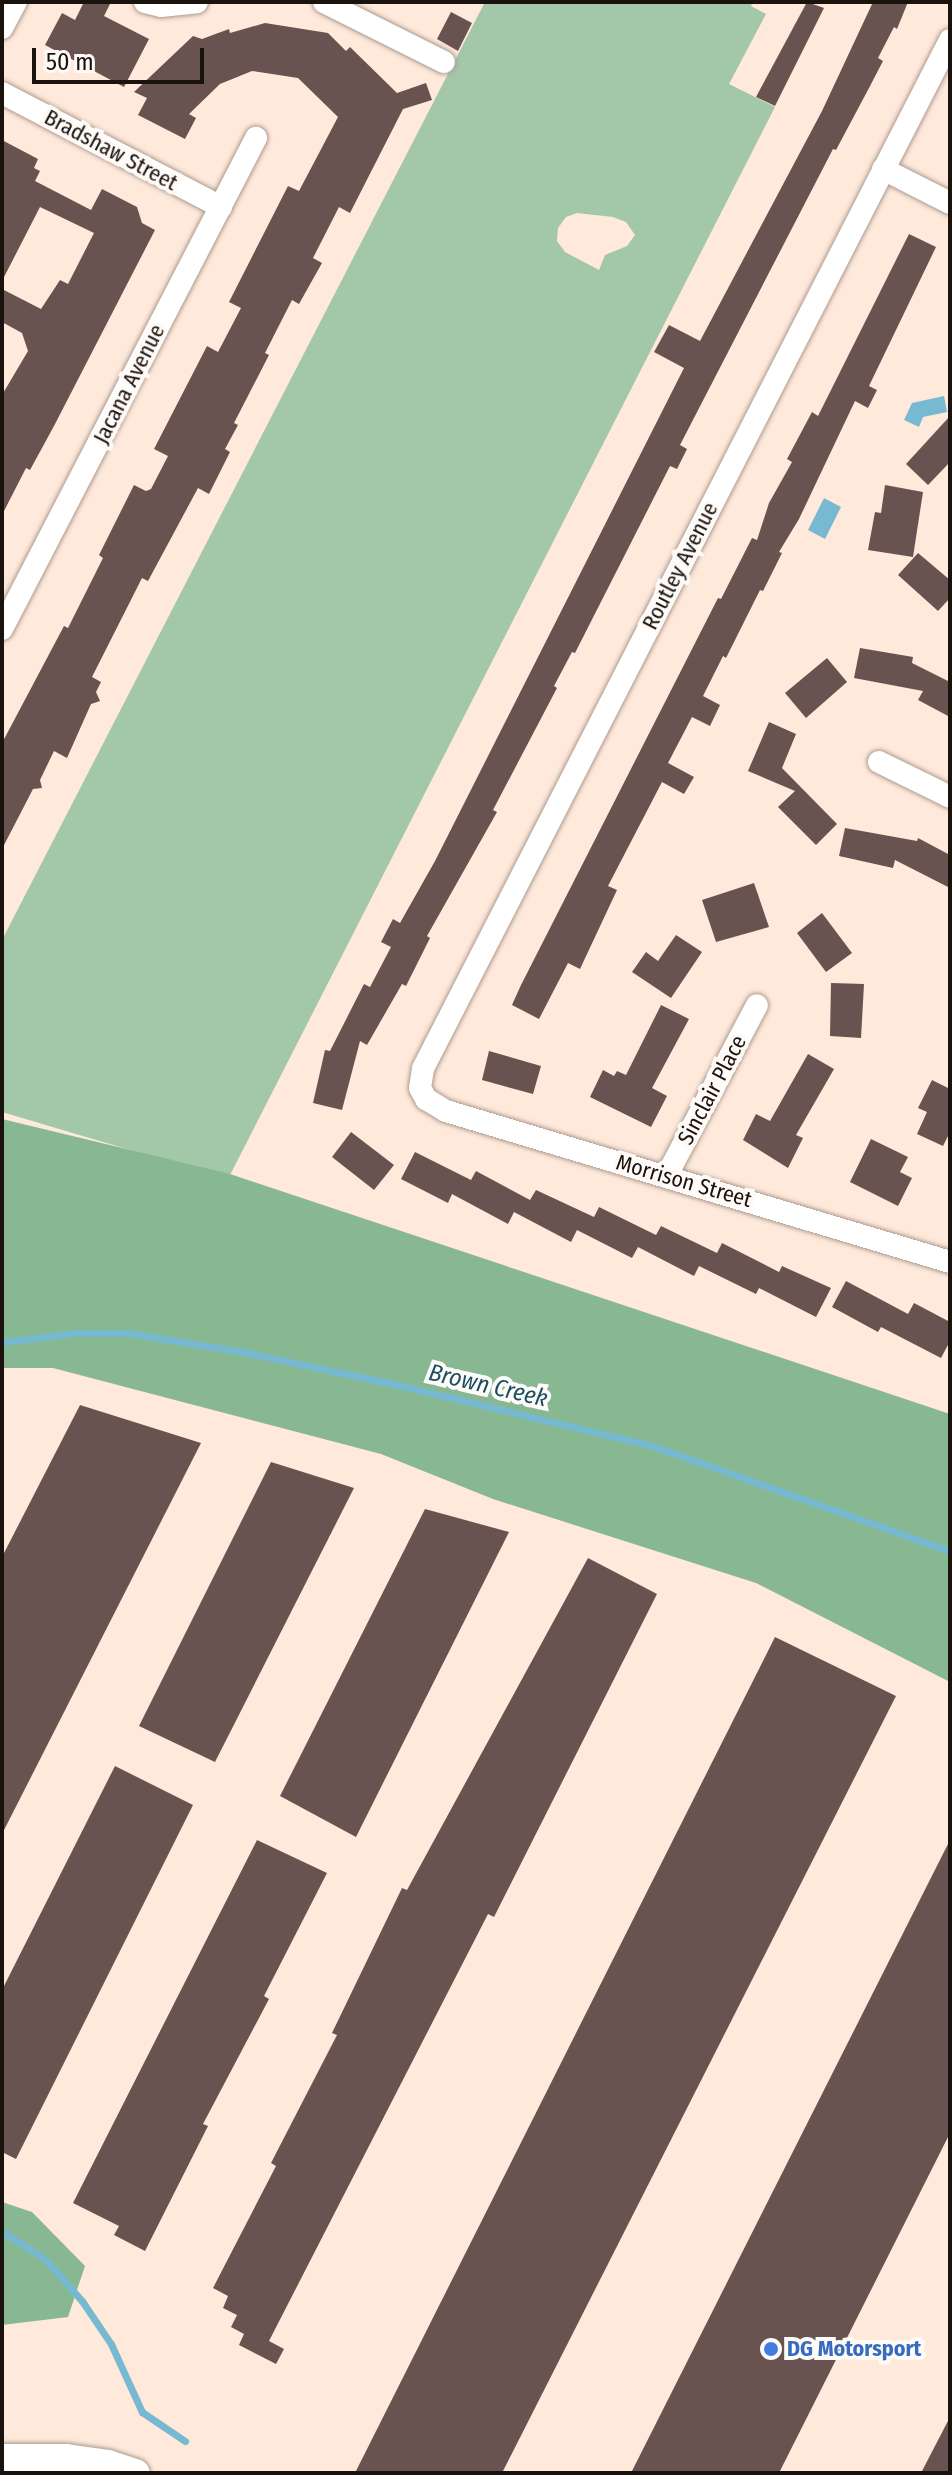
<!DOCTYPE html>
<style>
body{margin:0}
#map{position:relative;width:952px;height:2475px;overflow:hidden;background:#fee9db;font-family:"Fira Sans Condensed",sans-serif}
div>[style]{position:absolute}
.green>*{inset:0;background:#a2c7a9}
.forest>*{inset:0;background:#87b892}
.water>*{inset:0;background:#78b9d2}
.stream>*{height:7px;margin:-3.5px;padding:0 3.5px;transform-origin:3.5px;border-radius:3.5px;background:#78b9d2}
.building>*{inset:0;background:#695350}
.roads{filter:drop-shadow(0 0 2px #ae9b8e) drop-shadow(0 0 2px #ae9b8e)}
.minor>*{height:22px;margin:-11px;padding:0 11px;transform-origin:11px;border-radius:11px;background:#fff}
.major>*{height:28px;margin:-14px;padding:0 14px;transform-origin:14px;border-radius:14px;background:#fff}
.dots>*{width:22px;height:22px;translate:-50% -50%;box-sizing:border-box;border:4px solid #fefaf7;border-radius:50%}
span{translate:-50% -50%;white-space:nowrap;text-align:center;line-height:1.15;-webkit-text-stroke:8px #fefaf7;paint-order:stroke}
.street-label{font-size:22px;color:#19120d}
.shop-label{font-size:22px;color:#366cbe;font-weight:700}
.left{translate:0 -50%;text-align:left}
.water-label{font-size:24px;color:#194f61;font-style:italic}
.frame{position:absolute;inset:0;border:4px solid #19120d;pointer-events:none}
.scale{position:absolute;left:32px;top:48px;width:172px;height:36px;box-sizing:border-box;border:4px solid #19120d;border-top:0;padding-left:10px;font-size:24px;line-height:28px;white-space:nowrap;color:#19120d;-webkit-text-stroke:6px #fefaf7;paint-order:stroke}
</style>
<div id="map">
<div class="green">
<i style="clip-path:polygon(evenodd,485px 2px,753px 2px,751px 6px,766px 14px,729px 84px,775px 107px,228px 1179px,2px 1112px,2px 940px,485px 2px,577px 213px,613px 217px,626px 222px,635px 235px,627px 246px,605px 255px,599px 270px,565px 252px,557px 241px,558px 228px,566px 217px,577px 213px)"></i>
</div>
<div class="forest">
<i style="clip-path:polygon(2px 1119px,230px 1174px,950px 1414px,950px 1682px,756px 1583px,493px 1499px,381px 1454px,53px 1368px,2px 1368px)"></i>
<i style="clip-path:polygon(2px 2202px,32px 2212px,85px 2266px,68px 2317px,2px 2325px)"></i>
</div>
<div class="water">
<i style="clip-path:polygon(944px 396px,947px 412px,923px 417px,919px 427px,904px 420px,912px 403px)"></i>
<i style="clip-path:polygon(824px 498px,841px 507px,825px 539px,808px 530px)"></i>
</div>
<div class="stream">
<i style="left:2px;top:1342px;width:74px;rotate:-7deg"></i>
<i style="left:75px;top:1333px;width:53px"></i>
<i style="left:128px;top:1333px;width:117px;rotate:9.4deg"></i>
<i style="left:243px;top:1352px;width:149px;rotate:12deg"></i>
<i style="left:389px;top:1383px;width:271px;rotate:13.4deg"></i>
<i style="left:653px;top:1446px;width:315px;rotate:19.5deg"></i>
<i style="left:2px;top:2231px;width:53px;rotate:33.4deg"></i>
<i style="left:46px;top:2260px;width:55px;rotate:48.7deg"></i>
<i style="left:82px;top:2301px;width:52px;rotate:56deg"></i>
<i style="left:111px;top:2344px;width:75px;rotate:65.5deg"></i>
<i style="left:142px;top:2412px;width:52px;rotate:34deg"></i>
</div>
<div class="building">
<i style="clip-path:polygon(84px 2px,111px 2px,104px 16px,149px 39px,124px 87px,45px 45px,62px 13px,75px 20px)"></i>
<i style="clip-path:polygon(807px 2px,824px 8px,775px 106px,756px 97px)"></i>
<i style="clip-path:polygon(873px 2px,908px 2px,897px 29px,894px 27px,878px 58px,883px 61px,869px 88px,836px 150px,833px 149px,680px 445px,687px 449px,677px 469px,670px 466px,575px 653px,572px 652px,554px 686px,557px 688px,493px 810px,497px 812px,427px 936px,430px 938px,406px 986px,402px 984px,367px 1045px,360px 1041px,342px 1110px,313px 1103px,325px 1050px,330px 1051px,364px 984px,370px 987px,391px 947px,381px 942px,393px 919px,400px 923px,435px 861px,684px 368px,654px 352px,669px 325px,700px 341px,822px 111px)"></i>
<i style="clip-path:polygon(451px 12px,472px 23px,458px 51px,437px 39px)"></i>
<i style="clip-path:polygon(265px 23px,328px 33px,346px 51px,350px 47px,397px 93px,426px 83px,432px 100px,403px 109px,350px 213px,339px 207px,313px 258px,322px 263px,299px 304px,292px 300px,265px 353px,269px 355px,234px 423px,238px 425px,225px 449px,230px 452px,209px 494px,198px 488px,148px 581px,142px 578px,92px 677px,101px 682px,96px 692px,100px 701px,91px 704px,67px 758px,54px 751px,40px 780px,42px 788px,33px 789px,2px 849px,2px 743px,64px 626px,68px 628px,103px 558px,99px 555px,134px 485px,146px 491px,151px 489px,168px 456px,154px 449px,207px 346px,218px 352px,241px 308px,229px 302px,288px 186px,299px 191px,338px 117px,298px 78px,252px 71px,220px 84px,189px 114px,196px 118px,185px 139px,138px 115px,147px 98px,134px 92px,193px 36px,202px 39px,229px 29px,230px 33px)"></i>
<i style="clip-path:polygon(2px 140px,38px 159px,34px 168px,40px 171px,35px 181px,91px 210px,102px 189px,137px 207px,142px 223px,155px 230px,54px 426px,30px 470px,26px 468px,2px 515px,2px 395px,28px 351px,22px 333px,2px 322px,2px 289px,41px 309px,60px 280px,68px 284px,94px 233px,40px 207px,2px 281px)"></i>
<i style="clip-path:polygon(909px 234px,936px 247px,869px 386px,877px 390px,868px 408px,855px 401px,799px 519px,779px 552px,782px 553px,763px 591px,760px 590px,726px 658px,723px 656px,703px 696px,720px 705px,710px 726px,692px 717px,668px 763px,694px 777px,684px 794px,662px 782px,608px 886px,617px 890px,580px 969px,568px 963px,539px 1019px,512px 1005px,521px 985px,718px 598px,721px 599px,752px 538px,757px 540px,769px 503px,792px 462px,787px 459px,812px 412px,818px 416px)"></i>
<i style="clip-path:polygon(950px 416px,950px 462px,928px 485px,906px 464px)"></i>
<i style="clip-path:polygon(885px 485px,923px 492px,913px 557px,868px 550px,875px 512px,881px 513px)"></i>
<i style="clip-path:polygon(918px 553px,950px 580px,950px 598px,938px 611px,898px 575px)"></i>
<i style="clip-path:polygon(860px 648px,913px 657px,912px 663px,950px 682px,950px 717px,918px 700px,923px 691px,854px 678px)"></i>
<i style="clip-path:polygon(827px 658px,847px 682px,806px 718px,785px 693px)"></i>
<i style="clip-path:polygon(769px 722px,796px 734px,782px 768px,837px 824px,816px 845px,778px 807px,795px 791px,748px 771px)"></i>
<i style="clip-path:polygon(845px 828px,917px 841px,918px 838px,950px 855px,950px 888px,895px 860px,893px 868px,839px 856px)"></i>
<i style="clip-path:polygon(754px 883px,769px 927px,716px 942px,702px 900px)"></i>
<i style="clip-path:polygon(822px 913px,852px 953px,826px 972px,797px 933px)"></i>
<i style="clip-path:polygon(676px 935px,702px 952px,671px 998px,632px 972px,646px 952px,658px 961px)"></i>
<i style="clip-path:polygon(831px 983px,864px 984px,861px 1038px,830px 1036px)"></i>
<i style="clip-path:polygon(661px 1005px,689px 1019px,652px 1088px,667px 1096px,651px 1127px,590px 1097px,603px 1070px,614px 1076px,617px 1071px,626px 1075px)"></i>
<i style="clip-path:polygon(489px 1051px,541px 1066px,533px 1094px,482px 1080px)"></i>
<i style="clip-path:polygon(808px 1054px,834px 1069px,796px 1135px,803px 1138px,788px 1168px,743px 1140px,756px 1114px,770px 1121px)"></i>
<i style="clip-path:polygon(932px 1080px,950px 1089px,950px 1132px,943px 1146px,917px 1134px,927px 1112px,918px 1108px)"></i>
<i style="clip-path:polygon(351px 1132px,394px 1165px,374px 1190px,332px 1157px)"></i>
<i style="clip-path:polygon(871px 1139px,908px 1157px,900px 1172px,912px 1178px,898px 1206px,850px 1182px)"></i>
<i style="clip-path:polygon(415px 1152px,471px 1180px,476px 1171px,530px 1200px,536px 1190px,594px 1217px,599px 1207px,656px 1235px,661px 1226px,717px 1253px,722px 1243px,779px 1272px,782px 1266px,831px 1288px,816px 1317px,759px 1288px,756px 1294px,699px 1266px,694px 1276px,638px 1247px,632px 1258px,577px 1230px,571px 1242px,514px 1212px,508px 1224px,452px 1194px,448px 1203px,401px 1179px)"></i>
<i style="clip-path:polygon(846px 1281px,908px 1314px,914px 1303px,950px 1322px,950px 1341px,941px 1358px,881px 1327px,878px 1332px,832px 1307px)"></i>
<i style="clip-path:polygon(80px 1405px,201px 1443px,2px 1834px,2px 1557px)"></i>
<i style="clip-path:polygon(271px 1462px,354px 1488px,215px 1762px,139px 1726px)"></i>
<i style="clip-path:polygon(425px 1509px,509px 1532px,356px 1837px,280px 1796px)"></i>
<i style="clip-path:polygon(588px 1558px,657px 1594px,494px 1917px,488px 1914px,269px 2341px,284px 2349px,276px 2364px,239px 2345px,244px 2334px,231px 2327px,237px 2315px,223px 2308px,228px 2296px,213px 2288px,276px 2166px,271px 2163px,337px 2035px,332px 2033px,402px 1888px,407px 1890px)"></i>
<i style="clip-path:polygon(775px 1637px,896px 1696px,502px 2473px,355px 2473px)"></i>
<i style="clip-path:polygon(115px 1766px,193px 1805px,16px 2159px,2px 2152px,2px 1990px)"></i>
<i style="clip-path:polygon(257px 1840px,327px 1873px,264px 1996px,269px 1999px,203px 2124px,208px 2126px,145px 2251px,114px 2235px,119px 2226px,73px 2203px)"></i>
<i style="clip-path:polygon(950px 1840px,950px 2133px,779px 2473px,631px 2473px)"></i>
<i style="clip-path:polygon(950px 2417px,950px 2473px,921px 2473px)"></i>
</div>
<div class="roads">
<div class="minor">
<i style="left:145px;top:2px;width:16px;rotate:14deg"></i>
<i style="left:161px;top:6px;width:36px;rotate:-6deg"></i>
<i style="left:324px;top:2px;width:134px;rotate:26.6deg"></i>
<i style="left:2px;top:28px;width:30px;rotate:-62deg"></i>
<i style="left:950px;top:40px;width:1129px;rotate:117.13deg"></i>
<i style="left:435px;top:1045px;width:27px;rotate:117deg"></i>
<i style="left:423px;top:1069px;width:19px;rotate:99deg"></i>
<i style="left:420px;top:1088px;width:13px;rotate:61deg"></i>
<i style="left:426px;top:1099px;width:23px;rotate:31deg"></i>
<i style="left:446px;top:1111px;width:526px;rotate:16.68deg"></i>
<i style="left:2px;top:93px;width:247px;rotate:27.5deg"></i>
<i style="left:883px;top:169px;width:75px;rotate:26.9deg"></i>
<i style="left:2px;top:629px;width:553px;rotate:-62.65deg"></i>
<i style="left:879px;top:762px;width:79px;rotate:26.2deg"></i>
<i style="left:667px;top:1175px;width:192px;rotate:-62.1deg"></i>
</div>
<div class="major">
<i style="left:2px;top:2458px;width:64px"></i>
<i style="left:66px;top:2458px;width:42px;rotate:8.1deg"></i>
<i style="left:108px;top:2464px;width:29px;rotate:18deg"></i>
</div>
</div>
<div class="dots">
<i style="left:771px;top:2349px;background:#3f7fe0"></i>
</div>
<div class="street-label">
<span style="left:111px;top:150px;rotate:28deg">Bradshaw Street</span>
<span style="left:129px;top:384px;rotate:-63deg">Jacana Avenue</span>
<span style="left:680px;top:566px;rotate:-63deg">Routley Avenue</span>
<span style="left:712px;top:1090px;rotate:-62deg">Sinclair Place</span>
<span style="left:684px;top:1181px;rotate:16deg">Morrison Street</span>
</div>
<div class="shop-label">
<span class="left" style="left:787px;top:2349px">DG Motorsport</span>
</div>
<div class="water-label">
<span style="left:488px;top:1386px;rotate:13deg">Brown Creek</span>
</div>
<div class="frame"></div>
<div class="scale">50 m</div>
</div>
